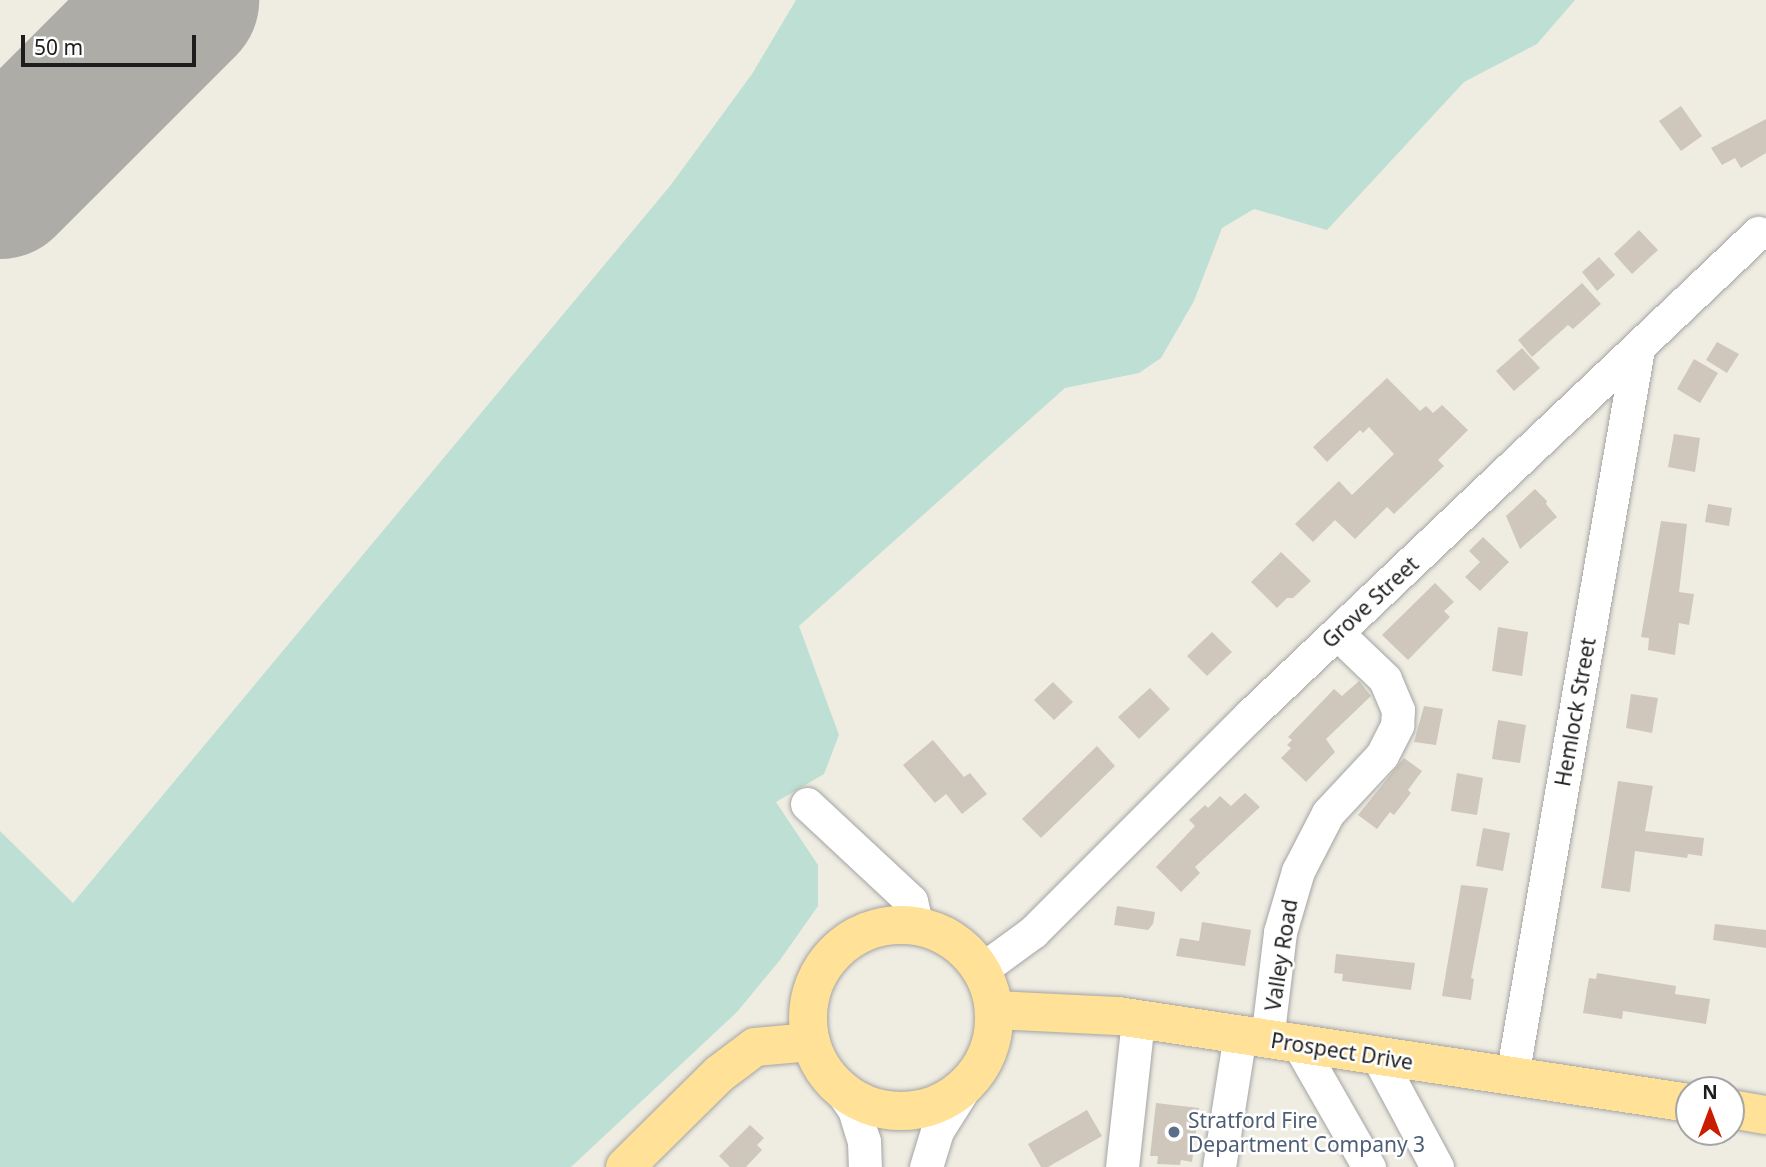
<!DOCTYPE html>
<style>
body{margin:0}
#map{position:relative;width:1766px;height:1167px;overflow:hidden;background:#efede2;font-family:"Noto Sans",sans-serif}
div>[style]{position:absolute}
.wetland>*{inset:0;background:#bedfd4}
.runway>*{height:158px;margin:-79px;padding:0 79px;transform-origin:79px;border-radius:79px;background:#adaca6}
.building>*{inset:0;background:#cfc7bb}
.roads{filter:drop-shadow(0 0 2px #a4a4a4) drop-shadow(0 0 2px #a4a4a4)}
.minor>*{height:33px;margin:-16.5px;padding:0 16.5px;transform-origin:16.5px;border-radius:16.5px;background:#fff}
.major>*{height:38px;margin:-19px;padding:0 19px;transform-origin:19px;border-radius:19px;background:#ffe197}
.major>.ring{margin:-19px;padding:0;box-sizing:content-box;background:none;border:38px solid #ffe197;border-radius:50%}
.dots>*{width:19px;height:19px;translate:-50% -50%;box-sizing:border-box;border:4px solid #fff;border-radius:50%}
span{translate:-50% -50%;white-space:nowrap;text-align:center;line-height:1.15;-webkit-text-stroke:5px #fff;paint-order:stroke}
.street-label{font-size:21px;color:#1d1d1d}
.service-label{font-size:21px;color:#4e5e75}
.left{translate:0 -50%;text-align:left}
.north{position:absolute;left:1675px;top:1076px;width:70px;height:70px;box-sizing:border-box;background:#fff;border:2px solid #a5a5a5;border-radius:50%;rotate:0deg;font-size:19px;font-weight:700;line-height:28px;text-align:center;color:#1d1d1d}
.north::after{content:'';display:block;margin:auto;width:24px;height:32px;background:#ca1d00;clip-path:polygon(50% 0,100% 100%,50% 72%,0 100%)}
.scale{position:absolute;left:21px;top:35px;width:175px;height:32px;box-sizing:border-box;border:4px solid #1d1d1d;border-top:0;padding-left:9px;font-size:21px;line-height:24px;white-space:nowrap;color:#1d1d1d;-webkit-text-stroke:5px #fff;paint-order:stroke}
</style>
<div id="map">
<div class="wetland">
<i style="clip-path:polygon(796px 0,1575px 0,1537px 44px,1464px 82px,1327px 230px,1254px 209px,1222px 228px,1194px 301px,1161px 358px,1139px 373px,1065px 388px,799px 626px,839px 735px,824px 774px,776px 802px,818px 865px,818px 906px,780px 960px,737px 1012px,571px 1167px,0 1167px,0 831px,73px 903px,670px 186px,752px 74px)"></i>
</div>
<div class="runway">
<i style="left:0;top:180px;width:255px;rotate:-45deg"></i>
</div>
<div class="building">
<i style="clip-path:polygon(1681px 106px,1702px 136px,1681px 151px,1659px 121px)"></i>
<i style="clip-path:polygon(1766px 119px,1766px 153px,1741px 168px,1735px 158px,1722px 165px,1711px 148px)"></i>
<i style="clip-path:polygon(1639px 230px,1658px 250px,1632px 274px,1614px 254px)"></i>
<i style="clip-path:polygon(1599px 257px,1615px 275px,1597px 291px,1582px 272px)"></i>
<i style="clip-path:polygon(1582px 283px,1601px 304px,1573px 329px,1568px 325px,1532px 357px,1518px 340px)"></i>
<i style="clip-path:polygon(1717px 342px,1739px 354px,1727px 373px,1706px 360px)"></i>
<i style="clip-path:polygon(1522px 348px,1540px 368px,1514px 391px,1496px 371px)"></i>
<i style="clip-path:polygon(1694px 359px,1718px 373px,1700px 403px,1677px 389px)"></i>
<i style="clip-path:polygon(1387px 378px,1420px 411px,1426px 406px,1433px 413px,1442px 405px,1468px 430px,1438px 460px,1444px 466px,1394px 514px,1387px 507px,1355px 539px,1335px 520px,1313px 542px,1295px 524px,1339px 481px,1352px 495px,1394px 454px,1369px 427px,1363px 433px,1360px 430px,1327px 462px,1313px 447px)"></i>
<i style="clip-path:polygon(1674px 434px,1700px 438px,1695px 472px,1668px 467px)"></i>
<i style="clip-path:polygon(1535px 489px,1547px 501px,1546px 504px,1557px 517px,1520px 549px,1506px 516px)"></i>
<i style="clip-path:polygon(1708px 504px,1732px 508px,1729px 526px,1705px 522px)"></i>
<i style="clip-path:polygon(1661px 521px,1687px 524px,1679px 592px,1694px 594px,1689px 625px,1679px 623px,1675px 655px,1648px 650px,1649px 638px,1641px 637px)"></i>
<i style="clip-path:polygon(1483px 537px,1509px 562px,1480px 591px,1465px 577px,1480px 562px,1469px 551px)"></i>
<i style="clip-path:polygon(1281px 552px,1311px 581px,1293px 598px,1287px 598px,1277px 608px,1251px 582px)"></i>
<i style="clip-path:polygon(1435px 583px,1454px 602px,1444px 611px,1450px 617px,1408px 660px,1382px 635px)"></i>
<i style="clip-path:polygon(1498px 627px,1528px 632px,1522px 676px,1492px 671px)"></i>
<i style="clip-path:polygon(1212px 632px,1232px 652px,1207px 676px,1187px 656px)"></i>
<i style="clip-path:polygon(1359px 681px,1371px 696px,1326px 739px,1335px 752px,1306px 782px,1281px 758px,1291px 748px,1287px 745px,1292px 740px,1288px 737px,1334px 689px,1342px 696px)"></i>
<i style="clip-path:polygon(1053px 682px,1073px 702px,1054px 720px,1034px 700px)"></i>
<i style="clip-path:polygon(1150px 688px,1170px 709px,1139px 739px,1118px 717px)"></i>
<i style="clip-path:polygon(1631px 694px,1658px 698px,1652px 733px,1626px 728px)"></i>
<i style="clip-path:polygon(1424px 706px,1443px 709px,1436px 745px,1414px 742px)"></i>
<i style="clip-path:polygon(1498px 720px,1526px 725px,1520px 763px,1492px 759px)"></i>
<i style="clip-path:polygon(933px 740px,964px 777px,970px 773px,987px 794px,962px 814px,946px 794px,935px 803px,903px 765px)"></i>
<i style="clip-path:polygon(1097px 746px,1115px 766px,1041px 838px,1022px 819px)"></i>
<i style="clip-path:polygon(1404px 758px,1422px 771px,1408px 790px,1411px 793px,1394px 815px,1390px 812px,1377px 829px,1358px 815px)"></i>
<i style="clip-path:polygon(1457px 773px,1483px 778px,1477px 815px,1451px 811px)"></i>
<i style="clip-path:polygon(1618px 781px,1653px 786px,1645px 831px,1704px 838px,1702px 856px,1688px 854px,1687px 858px,1635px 851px,1630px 892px,1601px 888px)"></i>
<i style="clip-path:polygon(1245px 793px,1260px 807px,1195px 867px,1200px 873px,1181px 892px,1156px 867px,1195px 826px,1189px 820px,1205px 805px,1208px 808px,1220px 796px,1231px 806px)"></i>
<i style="clip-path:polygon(1483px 828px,1510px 833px,1503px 871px,1476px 866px)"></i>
<i style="clip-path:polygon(1461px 885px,1488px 888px,1471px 978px,1474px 979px,1471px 1000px,1442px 996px)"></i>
<i style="clip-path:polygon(1117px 906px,1155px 912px,1153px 924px,1148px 930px,1114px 925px)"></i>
<i style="clip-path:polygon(1202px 922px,1251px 930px,1245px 966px,1176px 956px,1180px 938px,1199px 941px)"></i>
<i style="clip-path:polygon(1715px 924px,1766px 930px,1766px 948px,1713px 940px)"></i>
<i style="clip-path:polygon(1336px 954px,1415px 963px,1411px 990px,1342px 981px,1343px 974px,1334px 973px)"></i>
<i style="clip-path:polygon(1597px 973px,1676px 986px,1675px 994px,1710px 999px,1706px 1024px,1623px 1011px,1622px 1019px,1583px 1013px,1589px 978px,1596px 979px)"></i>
<i style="clip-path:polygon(1156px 1103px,1199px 1108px,1192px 1162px,1181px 1160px,1180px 1165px,1157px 1164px,1158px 1156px,1150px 1156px)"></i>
<i style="clip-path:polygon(1087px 1110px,1102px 1136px,1048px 1167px,1041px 1167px,1028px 1144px)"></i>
<i style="clip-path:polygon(750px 1125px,764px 1138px,757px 1145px,762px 1150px,746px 1167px,730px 1167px,719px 1156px)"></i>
</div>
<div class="roads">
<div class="minor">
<i style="left:807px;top:804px;width:142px;rotate:43deg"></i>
<i style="left:911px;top:901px;width:26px;rotate:77deg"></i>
<i style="left:981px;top:970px;width:64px;rotate:-36.2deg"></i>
<i style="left:1033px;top:932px;width:305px;rotate:-45deg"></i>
<i style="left:1249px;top:716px;width:702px;rotate:-43.5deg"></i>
<i style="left:1267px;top:1040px;width:109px;rotate:-83.1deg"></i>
<i style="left:1280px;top:932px;width:64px;rotate:-73.6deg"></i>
<i style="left:1298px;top:871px;width:65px;rotate:-62.7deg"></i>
<i style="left:1328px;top:813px;width:79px;rotate:-47deg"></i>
<i style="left:1382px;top:755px;width:34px;rotate:-63deg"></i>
<i style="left:1397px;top:725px;width:15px;rotate:-86deg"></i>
<i style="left:1398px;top:710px;width:34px;rotate:-113deg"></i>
<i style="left:1385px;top:679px;width:66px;rotate:-136.2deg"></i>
<i style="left:1299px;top:1045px;width:141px;rotate:60.2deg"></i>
<i style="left:1378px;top:1057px;width:125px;rotate:61.8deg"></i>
<i style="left:1512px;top:1076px;width:738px;rotate:-80.17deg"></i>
<i style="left:837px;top:1085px;width:29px;rotate:55deg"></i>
<i style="left:854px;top:1109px;width:34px;rotate:73deg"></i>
<i style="left:864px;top:1141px;width:26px;rotate:88deg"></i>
<i style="left:926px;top:1167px;width:38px;rotate:-73deg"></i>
<i style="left:937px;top:1131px;width:58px;rotate:-57.7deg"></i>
<i style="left:1122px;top:1167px;width:149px;rotate:-83.8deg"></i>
<i style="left:1219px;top:1167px;width:134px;rotate:-81deg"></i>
</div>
<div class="major">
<i class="ring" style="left:808px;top:925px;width:148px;height:148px"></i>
<i style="left:994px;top:1010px;width:124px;rotate:2.8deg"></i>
<i style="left:1118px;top:1016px;width:578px;rotate:8.66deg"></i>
<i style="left:1731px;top:1109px;width:36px;rotate:10deg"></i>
<i style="left:625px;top:1167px;width:132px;rotate:-44.7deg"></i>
<i style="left:719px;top:1074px;width:45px;rotate:-36.9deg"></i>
<i style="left:755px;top:1047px;width:56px;rotate:-5.1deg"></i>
</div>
</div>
<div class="dots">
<i style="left:1174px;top:1132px;background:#5c6f8a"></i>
</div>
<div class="street-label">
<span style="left:1370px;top:602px;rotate:-43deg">Grove Street</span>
<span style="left:1575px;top:712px;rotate:-80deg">Hemlock Street</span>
<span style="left:1281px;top:955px;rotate:-81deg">Valley Road</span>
<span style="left:1342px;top:1051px;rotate:9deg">Prospect Drive</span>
</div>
<div class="service-label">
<span class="left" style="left:1188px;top:1132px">Stratford Fire<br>Department Company 3</span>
</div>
<div class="north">N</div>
<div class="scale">50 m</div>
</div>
